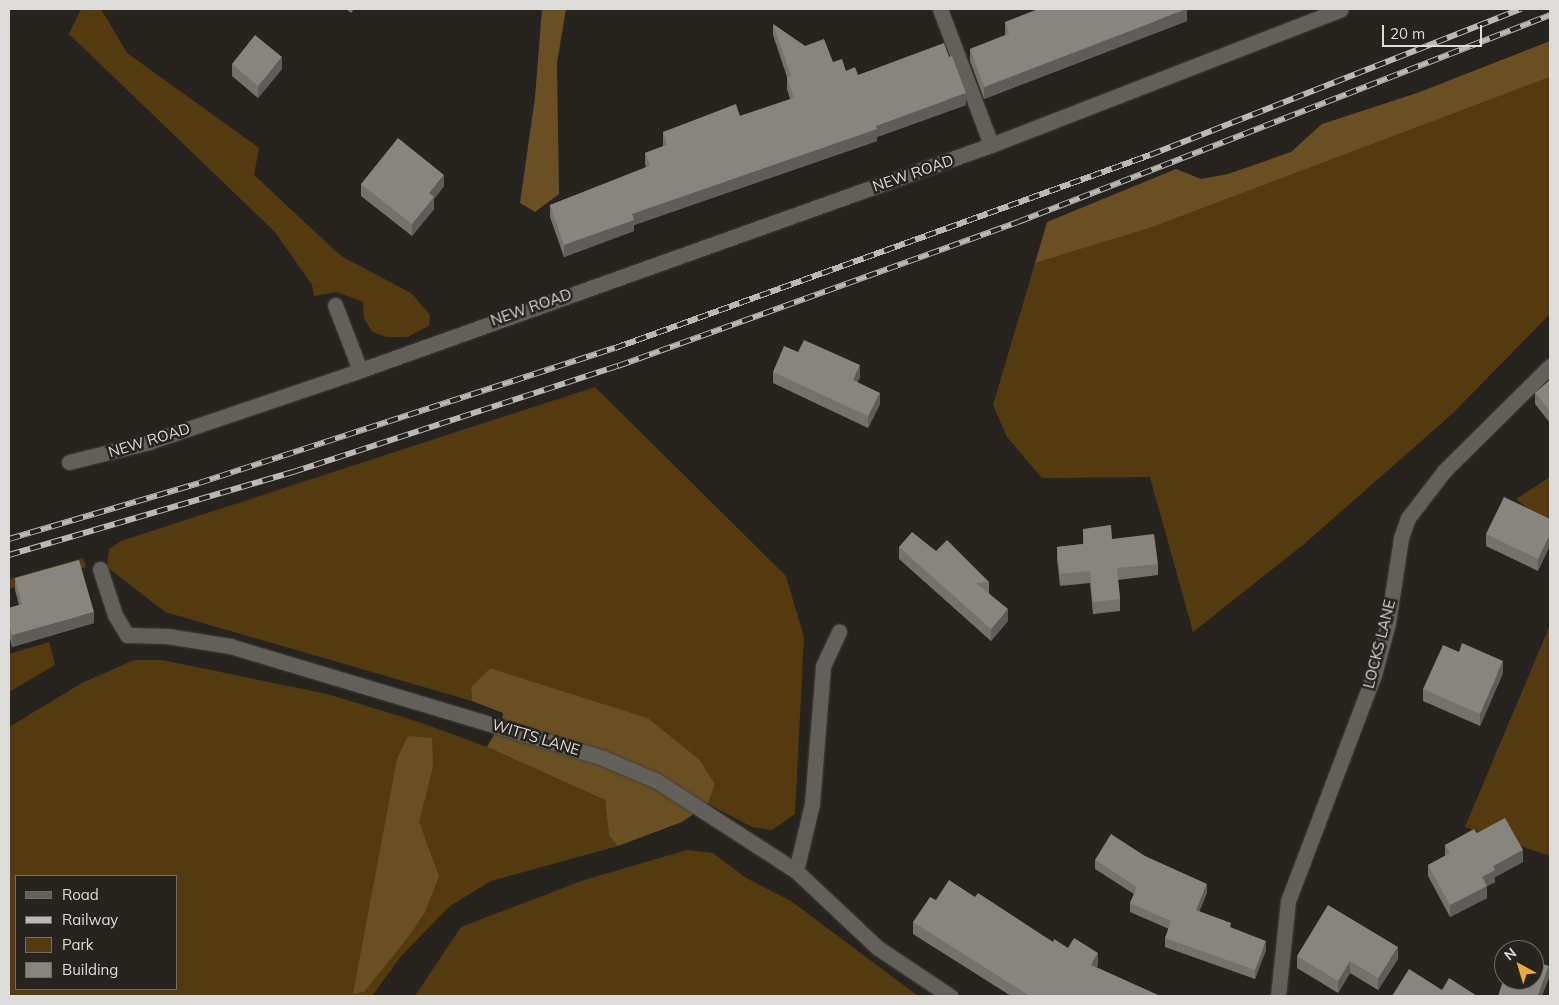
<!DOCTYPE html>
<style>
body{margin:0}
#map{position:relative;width:1559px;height:1005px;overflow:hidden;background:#272420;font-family:Mulish,sans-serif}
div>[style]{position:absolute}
.green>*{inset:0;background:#533b0f}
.forest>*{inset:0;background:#694f22}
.roads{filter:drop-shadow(0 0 1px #413f3b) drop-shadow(0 0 1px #413f3b)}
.street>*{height:15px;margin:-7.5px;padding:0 7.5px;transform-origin:7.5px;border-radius:7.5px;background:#63605b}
.rail>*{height:5.5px;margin-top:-2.75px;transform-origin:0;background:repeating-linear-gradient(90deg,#272420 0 11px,#bbb9b6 0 22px);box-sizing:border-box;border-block:1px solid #bbb9b6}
.wall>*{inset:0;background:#75726d}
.shaded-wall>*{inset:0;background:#5f5d59}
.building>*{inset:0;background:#88857f}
span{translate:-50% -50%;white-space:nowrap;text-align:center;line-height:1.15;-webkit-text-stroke:5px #272420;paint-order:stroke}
.street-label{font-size:15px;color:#dedcd9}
.frame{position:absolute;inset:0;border:10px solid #dedcd9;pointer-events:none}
.legend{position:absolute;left:15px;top:875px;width:162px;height:115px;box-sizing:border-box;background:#272420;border:1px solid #706e6a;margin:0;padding:6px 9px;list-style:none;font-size:15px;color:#dedcd9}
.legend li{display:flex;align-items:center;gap:10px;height:25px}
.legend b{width:25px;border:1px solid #706e6a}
.north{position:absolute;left:1494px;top:940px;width:50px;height:50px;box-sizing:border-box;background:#272420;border:1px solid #706e6a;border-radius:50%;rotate:321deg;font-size:14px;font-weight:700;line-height:20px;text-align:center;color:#dedcd9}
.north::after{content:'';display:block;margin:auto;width:18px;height:22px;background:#e8ab37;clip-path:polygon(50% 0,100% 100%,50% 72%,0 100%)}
.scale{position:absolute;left:1382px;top:25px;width:100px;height:22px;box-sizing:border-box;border:2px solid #dedcd9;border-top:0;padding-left:6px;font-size:15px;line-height:18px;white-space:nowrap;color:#dedcd9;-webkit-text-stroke:4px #272420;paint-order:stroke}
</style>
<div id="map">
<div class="green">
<i style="clip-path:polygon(81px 9px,101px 9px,127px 53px,259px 148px,254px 175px,341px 256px,411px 293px,430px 315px,429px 326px,407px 337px,387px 337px,372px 332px,364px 318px,363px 302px,337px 292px,314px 296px,312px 285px,275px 232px,69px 34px)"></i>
<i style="clip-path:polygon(1550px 77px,1550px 314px,1452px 414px,1304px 544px,1193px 632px,1150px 477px,1042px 478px,1007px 437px,993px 405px,1035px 263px,1150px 228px)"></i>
<i style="clip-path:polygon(595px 387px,786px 576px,804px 637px,795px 814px,772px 830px,752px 827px,708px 804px,715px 784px,700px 760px,648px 718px,490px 668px,471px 687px,472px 701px,165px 612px,107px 567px,109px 549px,121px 541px)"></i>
<i style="clip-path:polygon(1550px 477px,1550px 526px,1516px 499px)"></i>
<i style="clip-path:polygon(83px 558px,86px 567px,9px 589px,9px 579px)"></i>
<i style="clip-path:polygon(1550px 625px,1550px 856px,1465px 827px)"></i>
<i style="clip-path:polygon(49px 642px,55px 665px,9px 692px,9px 654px)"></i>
<i style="clip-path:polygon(evenodd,134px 660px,162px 660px,327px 694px,416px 721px,487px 747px,605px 800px,609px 836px,618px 846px,491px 881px,450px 906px,401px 956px,372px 996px,9px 996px,9px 727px,82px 683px,134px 660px,16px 876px,176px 876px,176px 989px,16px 989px,16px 876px)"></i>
<i style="clip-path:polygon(687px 850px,713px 853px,746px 878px,791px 901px,918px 996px,415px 996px,461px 927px,584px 880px)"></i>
</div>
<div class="forest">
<i style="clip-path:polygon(542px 9px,566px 9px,557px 63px,559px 194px,535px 212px,520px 203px,535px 97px)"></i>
<i style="clip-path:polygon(1550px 41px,1550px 77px,1150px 228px,1035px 263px,1047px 222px,1176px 169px,1201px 179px,1228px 174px,1291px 152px,1322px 124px,1417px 93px)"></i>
<i style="clip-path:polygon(490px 668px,648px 718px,700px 760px,715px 784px,708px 804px,682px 822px,618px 846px,609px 836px,605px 800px,487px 747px,502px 721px,503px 713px,472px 701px,471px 687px)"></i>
<i style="clip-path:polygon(408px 736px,432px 738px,433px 767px,419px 822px,439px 876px,425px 912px,409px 936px,364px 992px,353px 994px,397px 759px)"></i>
</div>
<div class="roads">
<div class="street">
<i style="left:940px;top:9px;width:145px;rotate:69.4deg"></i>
<i style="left:335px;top:305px;width:70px;rotate:69deg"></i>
<i style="left:69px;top:462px;width:82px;rotate:-14deg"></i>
<i style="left:149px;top:442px;width:209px;rotate:-18.7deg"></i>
<i style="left:347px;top:375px;width:684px;rotate:-19.65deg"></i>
<i style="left:991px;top:145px;width:375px;rotate:-21.2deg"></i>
<i style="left:100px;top:569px;width:48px;rotate:71.9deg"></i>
<i style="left:115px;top:615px;width:23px;rotate:59deg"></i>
<i style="left:127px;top:635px;width:40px;rotate:1.4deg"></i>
<i style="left:167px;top:636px;width:64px;rotate:9deg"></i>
<i style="left:230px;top:646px;width:389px;rotate:16.7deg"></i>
<i style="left:603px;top:758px;width:59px;rotate:23.1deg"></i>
<i style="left:657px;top:781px;width:166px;rotate:32.9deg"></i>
<i style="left:796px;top:871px;width:112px;rotate:43.2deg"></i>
<i style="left:878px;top:948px;width:87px;rotate:33.7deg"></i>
<i style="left:796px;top:871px;width:69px;rotate:-76.6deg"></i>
<i style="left:812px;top:804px;width:138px;rotate:-85.4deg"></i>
<i style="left:823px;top:666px;width:38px;rotate:-65deg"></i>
<i style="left:1278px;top:996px;width:96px;rotate:-84deg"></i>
<i style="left:1288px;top:901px;width:242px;rotate:-69.2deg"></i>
<i style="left:1374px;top:675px;width:54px;rotate:-74.9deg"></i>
<i style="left:1388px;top:623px;width:86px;rotate:-81.3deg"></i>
<i style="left:1401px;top:538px;width:21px;rotate:-71deg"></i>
<i style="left:1408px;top:518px;width:59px;rotate:-52.5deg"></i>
<i style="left:1444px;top:471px;width:149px;rotate:-44.7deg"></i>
</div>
</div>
<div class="rail">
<i style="left:9px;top:539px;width:198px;rotate:-16.4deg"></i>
<i style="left:199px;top:483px;width:437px;rotate:-18deg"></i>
<i style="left:615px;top:348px;width:569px;rotate:-19.84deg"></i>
<i style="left:1150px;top:155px;width:399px;rotate:-21.5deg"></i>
<i style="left:9px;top:555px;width:296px;rotate:-16.3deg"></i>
<i style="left:293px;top:472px;width:342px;rotate:-18.1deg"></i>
<i style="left:618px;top:366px;width:425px;rotate:-19.8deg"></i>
<i style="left:1018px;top:222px;width:571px;rotate:-21.26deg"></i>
</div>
<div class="wall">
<i style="clip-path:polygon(346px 9px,354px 9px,351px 13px)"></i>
<i style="clip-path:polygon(1187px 21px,984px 99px,970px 61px,970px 49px,1005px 35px,1005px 22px)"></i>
<i style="clip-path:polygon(773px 24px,805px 46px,846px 71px,858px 75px,966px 105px,877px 137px,877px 141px,634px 225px,634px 231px,564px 257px,550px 217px,550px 205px,646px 167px,645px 164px,645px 153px,663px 146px,663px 132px,740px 116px,790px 99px,787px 89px,787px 77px,773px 35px)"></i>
<i style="clip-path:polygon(232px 64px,282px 69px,258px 98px,232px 76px)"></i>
<i style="clip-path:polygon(361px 184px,444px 186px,434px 199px,434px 209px,412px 236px,361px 196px)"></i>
<i style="clip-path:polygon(798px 352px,860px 377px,857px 382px,880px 404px,868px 428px,773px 383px,773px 372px)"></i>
<i style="clip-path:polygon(1550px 380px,1550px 423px,1535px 404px,1535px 393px)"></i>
<i style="clip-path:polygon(1550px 519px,1550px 545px,1538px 571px,1486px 546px,1486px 534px)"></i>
<i style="clip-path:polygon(1083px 529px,1112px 539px,1158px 564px,1158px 575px,1118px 580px,1120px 599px,1120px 611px,1093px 614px,1090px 583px,1060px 586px,1057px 559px,1057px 547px,1083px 544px)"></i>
<i style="clip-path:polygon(899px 547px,936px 551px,989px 582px,989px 593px,1008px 621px,991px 641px,899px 559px)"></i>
<i style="clip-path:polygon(15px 578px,94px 623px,12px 647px,9px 634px,9px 608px,19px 605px,15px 590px)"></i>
<i style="clip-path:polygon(1503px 673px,1480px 726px,1423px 701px,1423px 689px)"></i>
<i style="clip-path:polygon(1477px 833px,1523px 862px,1495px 877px,1495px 882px,1487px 886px,1487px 898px,1450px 917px,1428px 876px,1428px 865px,1445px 856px,1445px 845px)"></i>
<i style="clip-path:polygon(1145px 856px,1207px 893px,1199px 912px,1231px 928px,1266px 950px,1255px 979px,1165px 947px,1165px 938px,1169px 929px,1130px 912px,1130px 903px,1134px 894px,1095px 869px,1095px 860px)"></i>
<i style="clip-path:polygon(975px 897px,1053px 942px,1068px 948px,1098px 965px,1096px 967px,1160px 996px,1011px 996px,913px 934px,913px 922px,936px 900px)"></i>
<i style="clip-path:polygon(1297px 956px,1398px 959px,1378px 990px,1350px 973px,1338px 993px,1297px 968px)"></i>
</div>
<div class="shaded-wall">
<i style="clip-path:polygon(1187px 9px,1187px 21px,984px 99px,984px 87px)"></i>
<i style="clip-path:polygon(282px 57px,282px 69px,258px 98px,258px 86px)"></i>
<i style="clip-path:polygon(966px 93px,966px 105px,877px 137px,877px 141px,634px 225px,634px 231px,564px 257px,564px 245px,632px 214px)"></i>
<i style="clip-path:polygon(444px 175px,444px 186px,434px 199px,434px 209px,412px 236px,412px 224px,429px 193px)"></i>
<i style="clip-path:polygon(860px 365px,860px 377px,853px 392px,853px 380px)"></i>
<i style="clip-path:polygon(880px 393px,880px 404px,868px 428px,868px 416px)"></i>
<i style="clip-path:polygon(1550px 534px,1550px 545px,1538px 571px,1538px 559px)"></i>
<i style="clip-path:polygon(1008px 609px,1008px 621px,991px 641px,991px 629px)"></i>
<i style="clip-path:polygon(94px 612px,94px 623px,12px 647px,12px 635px)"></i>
<i style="clip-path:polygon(1503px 661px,1503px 673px,1480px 726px,1480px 714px)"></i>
<i style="clip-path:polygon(1523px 850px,1523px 862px,1495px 877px,1495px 882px,1487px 886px,1487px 898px,1450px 917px,1450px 905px,1482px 877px,1493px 866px)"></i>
<i style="clip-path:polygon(1207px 884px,1207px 893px,1196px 919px,1196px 910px)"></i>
<i style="clip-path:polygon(1266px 941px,1266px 950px,1255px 979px,1255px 970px)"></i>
<i style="clip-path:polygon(1398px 947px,1398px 959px,1378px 990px,1378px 978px)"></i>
<i style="clip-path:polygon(1098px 953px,1098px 965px,1091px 977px,1091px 965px)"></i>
<i style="clip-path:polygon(1350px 961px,1350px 973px,1338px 993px,1338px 981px)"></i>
<i style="clip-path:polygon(1549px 966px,1549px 978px,1542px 996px,1538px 996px)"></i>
</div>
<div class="building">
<i style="clip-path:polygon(1038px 9px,1187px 9px,984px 87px,970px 49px,1009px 34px,1005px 22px)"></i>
<i style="clip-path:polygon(773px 24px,805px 46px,824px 39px,833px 62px,842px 59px,846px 71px,855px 67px,858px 75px,944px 43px,949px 57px,952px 56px,966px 93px,876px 126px,877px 129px,632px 214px,634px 220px,564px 245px,550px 205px,650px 166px,645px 153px,667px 145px,663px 132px,736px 104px,740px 116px,794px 98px,787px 77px,791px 76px)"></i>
<i style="clip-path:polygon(255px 35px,282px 57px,258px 86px,232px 64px)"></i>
<i style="clip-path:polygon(398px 138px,444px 175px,429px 193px,434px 197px,412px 224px,361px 184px)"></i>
<i style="clip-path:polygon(804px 340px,860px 365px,853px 380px,880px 393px,868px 416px,773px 372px,784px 346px,798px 352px)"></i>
<i style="clip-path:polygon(1550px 380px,1550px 411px,1535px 393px)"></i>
<i style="clip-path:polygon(1504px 497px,1550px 519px,1550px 534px,1538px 559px,1486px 534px)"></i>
<i style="clip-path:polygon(1111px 525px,1112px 539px,1154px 534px,1158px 564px,1117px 568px,1120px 599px,1093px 602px,1090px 571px,1060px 574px,1057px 547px,1084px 544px,1083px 529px)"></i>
<i style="clip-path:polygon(912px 532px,936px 551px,947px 540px,989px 582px,976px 583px,1008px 609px,991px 629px,899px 547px)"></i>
<i style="clip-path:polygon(79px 560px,94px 612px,12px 635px,9px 622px,9px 608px,22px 604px,15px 578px)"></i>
<i style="clip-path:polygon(1462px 643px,1503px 661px,1480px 714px,1423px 689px,1443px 645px,1459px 652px)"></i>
<i style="clip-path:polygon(1505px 818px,1523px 850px,1493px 866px,1495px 870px,1482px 877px,1487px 886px,1450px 905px,1428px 865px,1450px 853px,1445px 845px,1474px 829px,1477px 833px)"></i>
<i style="clip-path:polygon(1111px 834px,1145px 856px,1207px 884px,1196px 910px,1231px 923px,1230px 927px,1266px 941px,1255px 970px,1165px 938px,1171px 921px,1130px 903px,1137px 887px,1095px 860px)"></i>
<i style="clip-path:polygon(949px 880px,975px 897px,978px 893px,1053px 942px,1054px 939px,1068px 948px,1074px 938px,1098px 953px,1091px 965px,1160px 996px,1030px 996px,913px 922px,930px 897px,936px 900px)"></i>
<i style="clip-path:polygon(1328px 905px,1398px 947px,1378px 978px,1350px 961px,1338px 981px,1297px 956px)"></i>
<i style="clip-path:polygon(1534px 961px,1549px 966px,1538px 996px,1498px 996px,1504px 978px,1504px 980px,1534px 980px)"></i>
<i style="clip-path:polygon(1409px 969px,1442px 990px,1449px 978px,1477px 996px,1392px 996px)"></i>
</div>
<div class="street-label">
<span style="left:913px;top:173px;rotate:-19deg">NEW ROAD</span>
<span style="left:531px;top:307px;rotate:-19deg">NEW ROAD</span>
<span style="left:149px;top:440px;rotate:-17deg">NEW ROAD</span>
<span style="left:1379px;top:644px;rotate:-76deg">LOCKS LANE</span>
<span style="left:536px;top:737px;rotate:17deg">WITTS LANE</span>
</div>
<div class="frame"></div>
<ul class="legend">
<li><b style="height:6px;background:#63605b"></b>Road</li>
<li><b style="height:6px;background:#bbb9b6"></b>Railway</li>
<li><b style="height:14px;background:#533b0f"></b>Park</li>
<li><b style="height:14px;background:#88857f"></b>Building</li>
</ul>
<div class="north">N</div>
<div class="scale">20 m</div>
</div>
